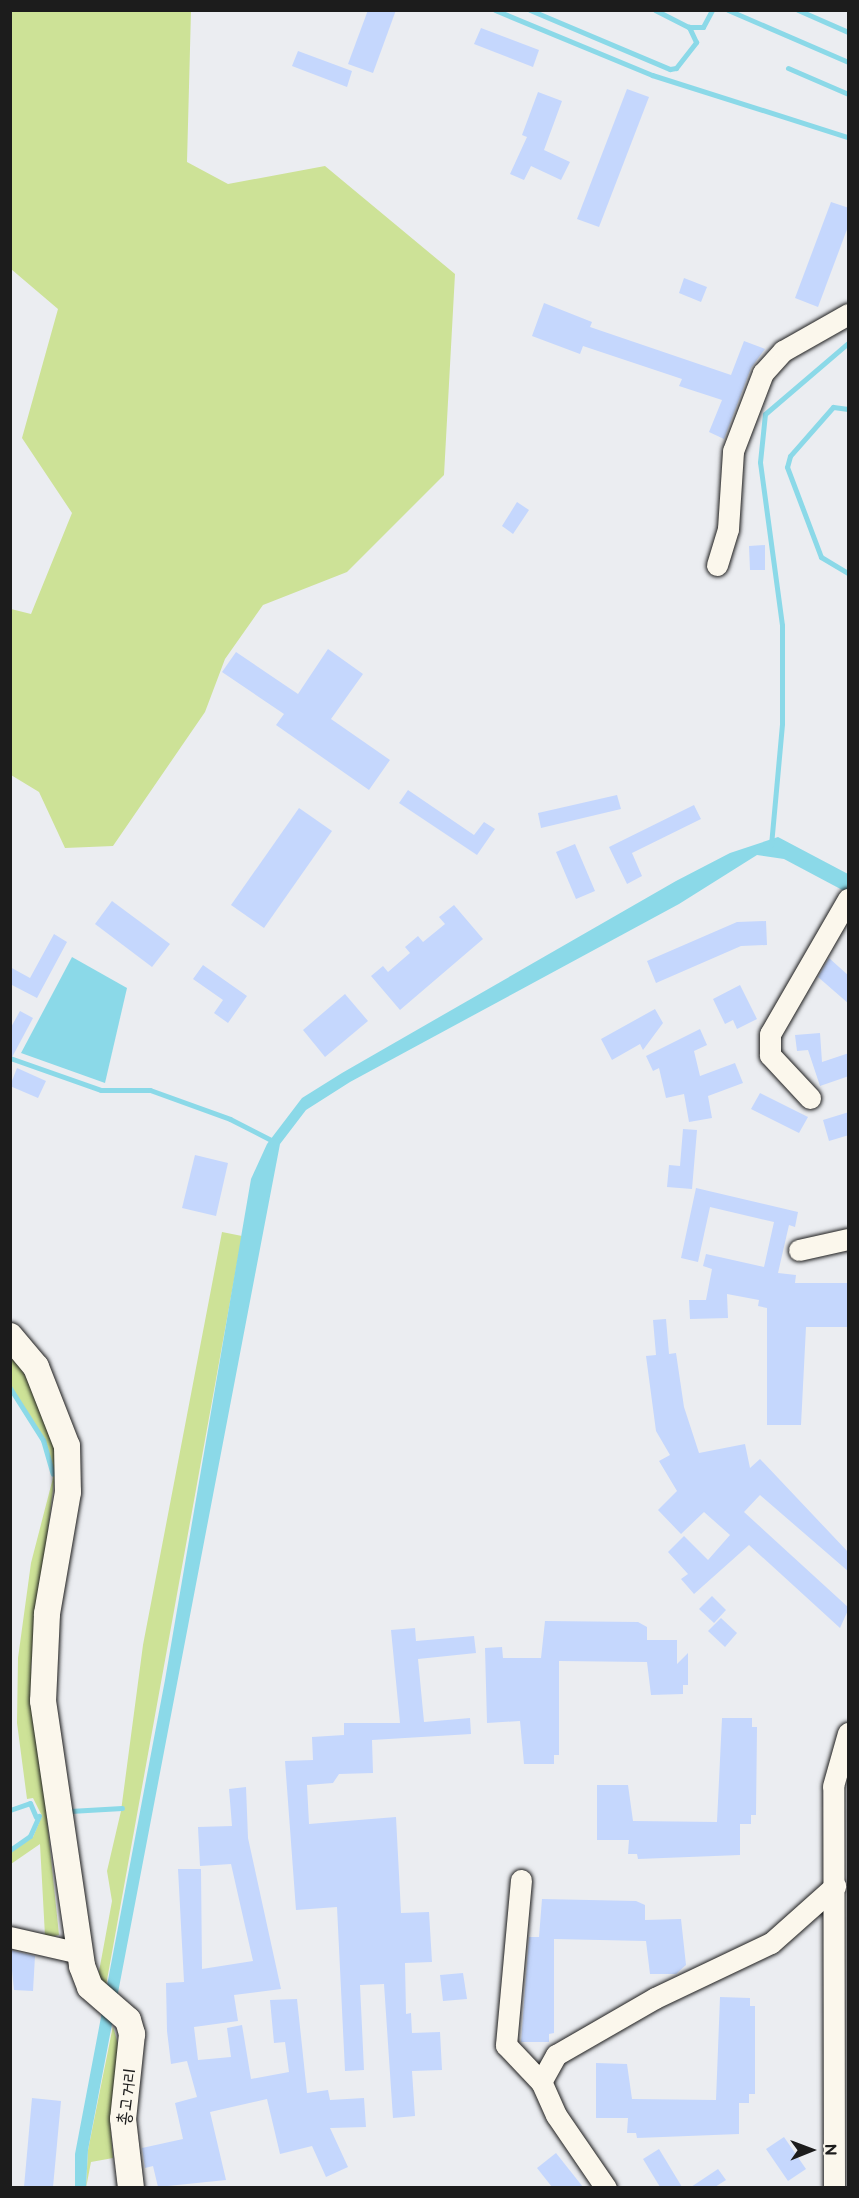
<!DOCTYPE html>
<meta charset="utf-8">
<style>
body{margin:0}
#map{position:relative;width:859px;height:2198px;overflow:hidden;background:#ebedf1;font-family:"Balsamiq Sans","Poor Story",sans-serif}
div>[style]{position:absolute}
.green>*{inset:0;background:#cde297}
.water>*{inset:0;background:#8bd9e8}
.stream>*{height:5px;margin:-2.5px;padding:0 2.5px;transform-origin:2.5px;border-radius:2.5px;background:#8bd9e8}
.building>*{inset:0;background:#c5d7fd}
.roads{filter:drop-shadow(0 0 2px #1c1c1c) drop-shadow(0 0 2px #1c1c1c)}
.minor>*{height:21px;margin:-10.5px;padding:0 10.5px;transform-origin:10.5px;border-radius:10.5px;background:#fbf7ec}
.tertiary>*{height:26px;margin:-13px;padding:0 13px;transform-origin:13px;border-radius:13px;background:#fbf7ec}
span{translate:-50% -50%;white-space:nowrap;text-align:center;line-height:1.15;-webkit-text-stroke:4.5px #fbf7ec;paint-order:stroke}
.street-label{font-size:18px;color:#1c1c1c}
.frame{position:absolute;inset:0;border:12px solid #1c1c1c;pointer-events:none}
.north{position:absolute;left:781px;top:2120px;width:60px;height:60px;-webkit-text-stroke:4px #fbf7ec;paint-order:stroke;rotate:89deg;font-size:16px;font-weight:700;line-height:24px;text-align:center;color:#1c1c1c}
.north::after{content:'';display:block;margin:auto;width:21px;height:27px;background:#1c1c1c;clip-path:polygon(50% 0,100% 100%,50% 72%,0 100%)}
</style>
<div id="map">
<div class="green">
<i style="clip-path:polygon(11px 10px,191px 11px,187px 162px,228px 184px,325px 166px,455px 274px,444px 475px,347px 572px,263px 605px,225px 659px,205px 712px,113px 846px,65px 848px,39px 792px,11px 775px,11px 609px,31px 614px,72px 513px,22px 438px,58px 309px,11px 269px)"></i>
<i style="clip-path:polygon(222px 1232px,242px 1236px,105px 1991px,98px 1977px,112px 1901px,107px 1871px,121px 1811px,143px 1645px)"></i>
<i style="clip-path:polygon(11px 1351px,48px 1416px,57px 1458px,31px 1666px,59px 1935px,50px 1937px,45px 1936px,40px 1844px,11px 1864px,10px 1853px,33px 1837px,42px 1816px,33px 1798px,27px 1799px,17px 1723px,18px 1658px,31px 1563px,54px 1474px,45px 1439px,11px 1387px)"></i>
<i style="clip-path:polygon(113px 2026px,119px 2048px,110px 2122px,113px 2158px,91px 2162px,86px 2188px,88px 2150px)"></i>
</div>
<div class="water">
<i style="clip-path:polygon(778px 837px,848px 874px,848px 893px,784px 859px,757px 855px,679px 904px,350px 1082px,306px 1110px,280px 1144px,88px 2150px,86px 2187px,75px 2188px,75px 2154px,165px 1680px,251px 1179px,267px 1144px,302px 1098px,342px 1073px,676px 881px,730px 853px)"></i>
<i style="clip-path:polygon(72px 957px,127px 988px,105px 1083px,21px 1053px)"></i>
</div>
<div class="stream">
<i style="left:495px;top:10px;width:170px;rotate:22.5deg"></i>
<i style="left:652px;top:75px;width:206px;rotate:17.6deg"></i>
<i style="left:530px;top:10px;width:152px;rotate:22.9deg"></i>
<i style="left:670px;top:69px;width:6px;rotate:-9deg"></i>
<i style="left:676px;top:68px;width:33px;rotate:-52deg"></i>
<i style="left:696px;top:42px;width:17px;rotate:-115deg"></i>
<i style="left:689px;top:27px;width:14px"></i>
<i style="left:703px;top:27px;width:19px;rotate:-62deg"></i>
<i style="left:655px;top:10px;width:38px;rotate:27deg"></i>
<i style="left:728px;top:10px;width:131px;rotate:23.4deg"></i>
<i style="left:798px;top:10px;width:55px;rotate:23.7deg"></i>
<i style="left:788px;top:68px;width:65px;rotate:23.4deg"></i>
<i style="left:848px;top:409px;width:15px;rotate:-172deg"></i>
<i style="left:833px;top:407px;width:65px;rotate:131.3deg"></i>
<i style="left:790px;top:456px;width:11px;rotate:105deg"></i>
<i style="left:787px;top:467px;width:96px;rotate:69.3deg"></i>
<i style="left:821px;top:557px;width:31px;rotate:31deg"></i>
<i style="left:771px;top:845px;width:122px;rotate:-84.8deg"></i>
<i style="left:782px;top:723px;width:98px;rotate:-90deg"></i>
<i style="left:782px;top:625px;width:164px;rotate:-97.7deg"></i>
<i style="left:760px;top:462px;width:48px;rotate:-84.1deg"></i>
<i style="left:765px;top:414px;width:109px;rotate:-40.5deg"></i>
<i style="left:10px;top:1058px;width:96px;rotate:19.4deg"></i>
<i style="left:101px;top:1090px;width:49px"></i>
<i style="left:150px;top:1090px;width:85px;rotate:19.9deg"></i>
<i style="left:230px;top:1119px;width:51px;rotate:27.1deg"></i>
<i style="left:10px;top:1388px;width:62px;rotate:57.6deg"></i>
<i style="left:43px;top:1440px;width:35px;rotate:74deg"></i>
<i style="left:10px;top:1810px;width:21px;rotate:-19deg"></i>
<i style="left:30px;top:1803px;width:15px;rotate:67deg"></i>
<i style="left:70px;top:1811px;width:52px;rotate:-3.3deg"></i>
<i style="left:10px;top:1850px;width:24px;rotate:-35deg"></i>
<i style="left:30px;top:1836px;width:22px;rotate:-66deg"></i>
</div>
<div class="building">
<i style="clip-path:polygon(368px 10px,396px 10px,373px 73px,348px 64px)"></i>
<i style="clip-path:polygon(481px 28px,539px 50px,533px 67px,474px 44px)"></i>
<i style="clip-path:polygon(298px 51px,352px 71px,347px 87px,292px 66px)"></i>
<i style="clip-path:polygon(627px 89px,649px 97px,599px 227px,577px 219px)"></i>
<i style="clip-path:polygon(538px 92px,562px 101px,544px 150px,570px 162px,561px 180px,531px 166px,524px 180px,510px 174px,527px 137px,522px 135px)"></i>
<i style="clip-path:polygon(831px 202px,849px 208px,849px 224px,818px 307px,795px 298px)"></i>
<i style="clip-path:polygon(684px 278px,707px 287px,701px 302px,679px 293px)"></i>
<i style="clip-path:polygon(544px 303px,592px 322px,590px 327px,731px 375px,744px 341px,765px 349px,751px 368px,724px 439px,709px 432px,722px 400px,679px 386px,682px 379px,583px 346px,580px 354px,532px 336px)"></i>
<i style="clip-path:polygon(517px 502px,529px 510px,513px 534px,502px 526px)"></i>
<i style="clip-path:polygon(765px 545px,765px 570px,750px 570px,749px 546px)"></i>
<i style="clip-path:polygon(328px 649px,363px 674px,331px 719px,390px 760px,369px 790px,276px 725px,284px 714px,222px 672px,236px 652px,298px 694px)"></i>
<i style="clip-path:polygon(408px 790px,474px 835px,484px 822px,495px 829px,477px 855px,399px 803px)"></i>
<i style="clip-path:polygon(617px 795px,621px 809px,541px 828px,538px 813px)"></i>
<i style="clip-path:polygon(694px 805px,701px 819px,632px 853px,642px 876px,627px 884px,609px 847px)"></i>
<i style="clip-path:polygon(299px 808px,332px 831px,264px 928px,231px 905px)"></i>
<i style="clip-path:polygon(575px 844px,595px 891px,576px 899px,556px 852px)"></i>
<i style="clip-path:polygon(112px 901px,170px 944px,152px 967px,95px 924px)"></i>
<i style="clip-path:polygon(454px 905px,483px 939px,400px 1010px,371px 976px,383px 966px,388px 972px,410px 953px,405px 947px,418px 936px,423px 942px,445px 924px,439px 917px)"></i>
<i style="clip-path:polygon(766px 921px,767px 945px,741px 946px,656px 983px,647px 961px,737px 922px)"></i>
<i style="clip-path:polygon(54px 934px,67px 942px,37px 998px,10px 984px,10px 967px,30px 978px)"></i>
<i style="clip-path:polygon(829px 958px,849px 976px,849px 1004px,818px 977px)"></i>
<i style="clip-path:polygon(203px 965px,247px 996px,228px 1023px,214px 1013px,223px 1000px,193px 979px)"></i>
<i style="clip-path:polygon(740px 985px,757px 1019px,737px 1029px,733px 1020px,725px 1024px,713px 999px)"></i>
<i style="clip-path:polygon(345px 994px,368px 1021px,325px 1057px,303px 1030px)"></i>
<i style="clip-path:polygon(655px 1009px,663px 1023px,643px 1050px,640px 1044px,612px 1060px,601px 1039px)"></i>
<i style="clip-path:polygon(20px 1011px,33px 1018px,10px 1061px,10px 1029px)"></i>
<i style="clip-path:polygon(700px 1029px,707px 1045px,694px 1051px,700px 1076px,735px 1063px,743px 1083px,708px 1096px,712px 1118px,689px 1122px,684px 1094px,666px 1098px,659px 1068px,653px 1071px,646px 1056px)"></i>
<i style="clip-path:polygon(820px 1033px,822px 1062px,849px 1053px,849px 1076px,820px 1086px,808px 1050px,797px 1051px,795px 1035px)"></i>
<i style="clip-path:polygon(17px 1068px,46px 1081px,38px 1098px,10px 1086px)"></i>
<i style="clip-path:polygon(760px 1093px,808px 1117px,799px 1133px,751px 1109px)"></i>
<i style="clip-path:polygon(849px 1112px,849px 1135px,829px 1141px,823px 1120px)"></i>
<i style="clip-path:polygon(683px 1129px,697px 1130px,692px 1189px,667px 1187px,669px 1165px,680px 1166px)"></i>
<i style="clip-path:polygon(195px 1155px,228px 1163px,216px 1216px,182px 1208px)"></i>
<i style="clip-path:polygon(696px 1188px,798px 1212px,795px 1227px,789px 1225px,778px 1273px,796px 1275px,795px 1283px,847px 1283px,847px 1327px,806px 1327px,801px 1425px,767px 1425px,767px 1308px,758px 1306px,759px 1300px,727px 1294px,728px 1318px,690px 1319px,689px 1300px,706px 1300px,712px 1269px,703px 1266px,706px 1254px,764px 1267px,774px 1222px,710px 1207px,698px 1262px,681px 1258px)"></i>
<i style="clip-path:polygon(666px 1319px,669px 1354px,676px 1353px,684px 1407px,699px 1453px,745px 1444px,750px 1468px,760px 1459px,849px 1553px,849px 1572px,760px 1495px,744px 1512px,849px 1608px,840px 1628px,749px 1545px,694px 1594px,681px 1579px,688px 1574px,668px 1552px,684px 1536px,708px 1560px,730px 1535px,704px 1512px,681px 1534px,658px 1510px,677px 1491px,659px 1461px,670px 1455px,656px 1431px,646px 1356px,656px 1355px,653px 1320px)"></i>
<i style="clip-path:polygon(712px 1596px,726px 1610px,714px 1623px,699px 1609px)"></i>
<i style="clip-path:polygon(721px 1618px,737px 1633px,725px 1647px,708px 1631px)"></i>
<i style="clip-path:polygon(545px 1621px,638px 1622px,647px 1627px,647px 1640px,677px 1640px,677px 1664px,688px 1653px,688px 1685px,683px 1685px,683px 1694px,651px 1695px,647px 1662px,559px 1661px,559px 1755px,554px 1755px,554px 1764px,524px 1764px,520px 1721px,487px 1723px,485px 1648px,502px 1647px,503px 1658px,541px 1658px)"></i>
<i style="clip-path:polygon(415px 1628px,416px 1641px,474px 1636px,476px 1653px,418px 1659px,424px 1722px,470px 1718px,471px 1734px,372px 1740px,373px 1773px,339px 1774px,333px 1783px,307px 1785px,309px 1824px,396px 1817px,401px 1913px,429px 1912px,432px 1962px,405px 1963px,406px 2014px,411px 2013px,412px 2033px,440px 2032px,442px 2070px,412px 2071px,415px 2116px,393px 2118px,384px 1984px,360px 1985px,364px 2070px,345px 2071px,337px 1907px,296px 1910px,285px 1761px,313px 1760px,312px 1737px,344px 1735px,344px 1723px,400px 1723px,391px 1630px)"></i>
<i style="clip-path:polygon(722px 1718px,752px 1718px,752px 1727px,757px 1727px,756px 1815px,751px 1815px,751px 1824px,740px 1824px,740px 1855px,638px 1859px,637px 1854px,628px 1854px,629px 1840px,597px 1840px,597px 1785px,628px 1785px,633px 1821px,717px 1822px)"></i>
<i style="clip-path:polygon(246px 1787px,248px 1838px,281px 1989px,234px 1995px,238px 2021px,194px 2027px,198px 2060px,231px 2057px,227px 2028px,242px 2025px,251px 2079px,289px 2072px,285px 2042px,274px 2043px,270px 2000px,297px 1999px,307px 2093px,328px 2090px,330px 2100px,364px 2098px,366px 2127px,330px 2128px,348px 2167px,326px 2177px,312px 2146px,280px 2154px,267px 2099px,210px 2112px,226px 2180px,158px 2187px,153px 2166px,145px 2168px,142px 2148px,183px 2139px,175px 2103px,197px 2097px,187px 2061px,171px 2064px,167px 2031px,166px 1983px,184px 1982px,178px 1869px,201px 1869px,202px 1969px,253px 1961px,231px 1864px,200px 1866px,198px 1827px,232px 1826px,229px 1789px)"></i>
<i style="clip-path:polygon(542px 1899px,636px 1901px,645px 1905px,645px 1920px,681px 1919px,686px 1965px,676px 1974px,650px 1974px,646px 1941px,554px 1939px,554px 2033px,549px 2034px,549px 2042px,521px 2042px,529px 1937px,539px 1937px)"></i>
<i style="clip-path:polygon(10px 1950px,35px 1956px,33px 1991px,14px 1990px)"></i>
<i style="clip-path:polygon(463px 1973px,467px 1999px,443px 2001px,440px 1975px)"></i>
<i style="clip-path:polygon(720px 1997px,750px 1998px,750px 2006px,755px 2006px,755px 2094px,749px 2094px,749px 2103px,739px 2103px,739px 2134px,637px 2138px,636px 2133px,627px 2133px,628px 2118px,596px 2118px,596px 2063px,627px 2064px,632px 2099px,716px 2100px)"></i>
<i style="clip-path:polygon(32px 2098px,61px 2101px,53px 2187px,24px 2187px)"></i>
<i style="clip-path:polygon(784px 2137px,806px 2169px,788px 2181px,766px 2149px)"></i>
<i style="clip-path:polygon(659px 2149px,682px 2187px,660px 2187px,643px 2159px)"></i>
<i style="clip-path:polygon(556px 2153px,583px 2187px,552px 2187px,537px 2168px)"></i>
<i style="clip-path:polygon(718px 2169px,726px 2180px,715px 2187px,691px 2187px)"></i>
</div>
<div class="roads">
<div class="minor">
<i style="left:717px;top:565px;width:38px;rotate:-73deg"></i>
<i style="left:728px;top:529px;width:78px;rotate:-86.3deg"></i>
<i style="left:733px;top:451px;width:84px;rotate:-69deg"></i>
<i style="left:763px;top:373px;width:30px;rotate:-48deg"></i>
<i style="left:783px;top:351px;width:75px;rotate:-29.6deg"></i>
<i style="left:810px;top:1098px;width:59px;rotate:-132.9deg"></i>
<i style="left:770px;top:1055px;width:21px;rotate:-90deg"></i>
<i style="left:770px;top:1034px;width:156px;rotate:-60deg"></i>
<i style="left:799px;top:1250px;width:50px;rotate:-12.7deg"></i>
<i style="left:521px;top:1880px;width:166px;rotate:95.2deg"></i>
<i style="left:506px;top:2045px;width:51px;rotate:46.6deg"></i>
<i style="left:10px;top:1937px;width:72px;rotate:12.9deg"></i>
<i style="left:606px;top:2188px;width:88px;rotate:-124.4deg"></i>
<i style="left:556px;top:2115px;width:36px;rotate:-114deg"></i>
<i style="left:541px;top:2082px;width:31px;rotate:-61deg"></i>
<i style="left:556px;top:2055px;width:114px;rotate:-29.9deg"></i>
<i style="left:655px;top:1998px;width:128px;rotate:-25.4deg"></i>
<i style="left:771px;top:1943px;width:86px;rotate:-41.7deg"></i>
<i style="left:834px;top:2188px;width:402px;rotate:-90.1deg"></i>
<i style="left:833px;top:1786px;width:55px;rotate:-74.2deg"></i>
</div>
<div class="tertiary">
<i style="left:10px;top:1336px;width:40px;rotate:50deg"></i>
<i style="left:36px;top:1367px;width:85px;rotate:68.6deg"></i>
<i style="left:67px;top:1446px;width:46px;rotate:88.8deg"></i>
<i style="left:68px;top:1492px;width:124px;rotate:99.8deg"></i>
<i style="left:47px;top:1614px;width:87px;rotate:92.6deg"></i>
<i style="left:43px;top:1701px;width:268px;rotate:81.6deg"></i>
<i style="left:82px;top:1966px;width:22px;rotate:69deg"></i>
<i style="left:90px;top:1987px;width:50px;rotate:41deg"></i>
<i style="left:128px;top:2020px;width:15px;rotate:74deg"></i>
<i style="left:132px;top:2034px;width:85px;rotate:96deg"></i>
<i style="left:123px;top:2119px;width:69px;rotate:83.4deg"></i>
</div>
</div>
<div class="street-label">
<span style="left:128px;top:2097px;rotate:-83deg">총고거리</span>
</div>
<div class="frame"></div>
<div class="north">N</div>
</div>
